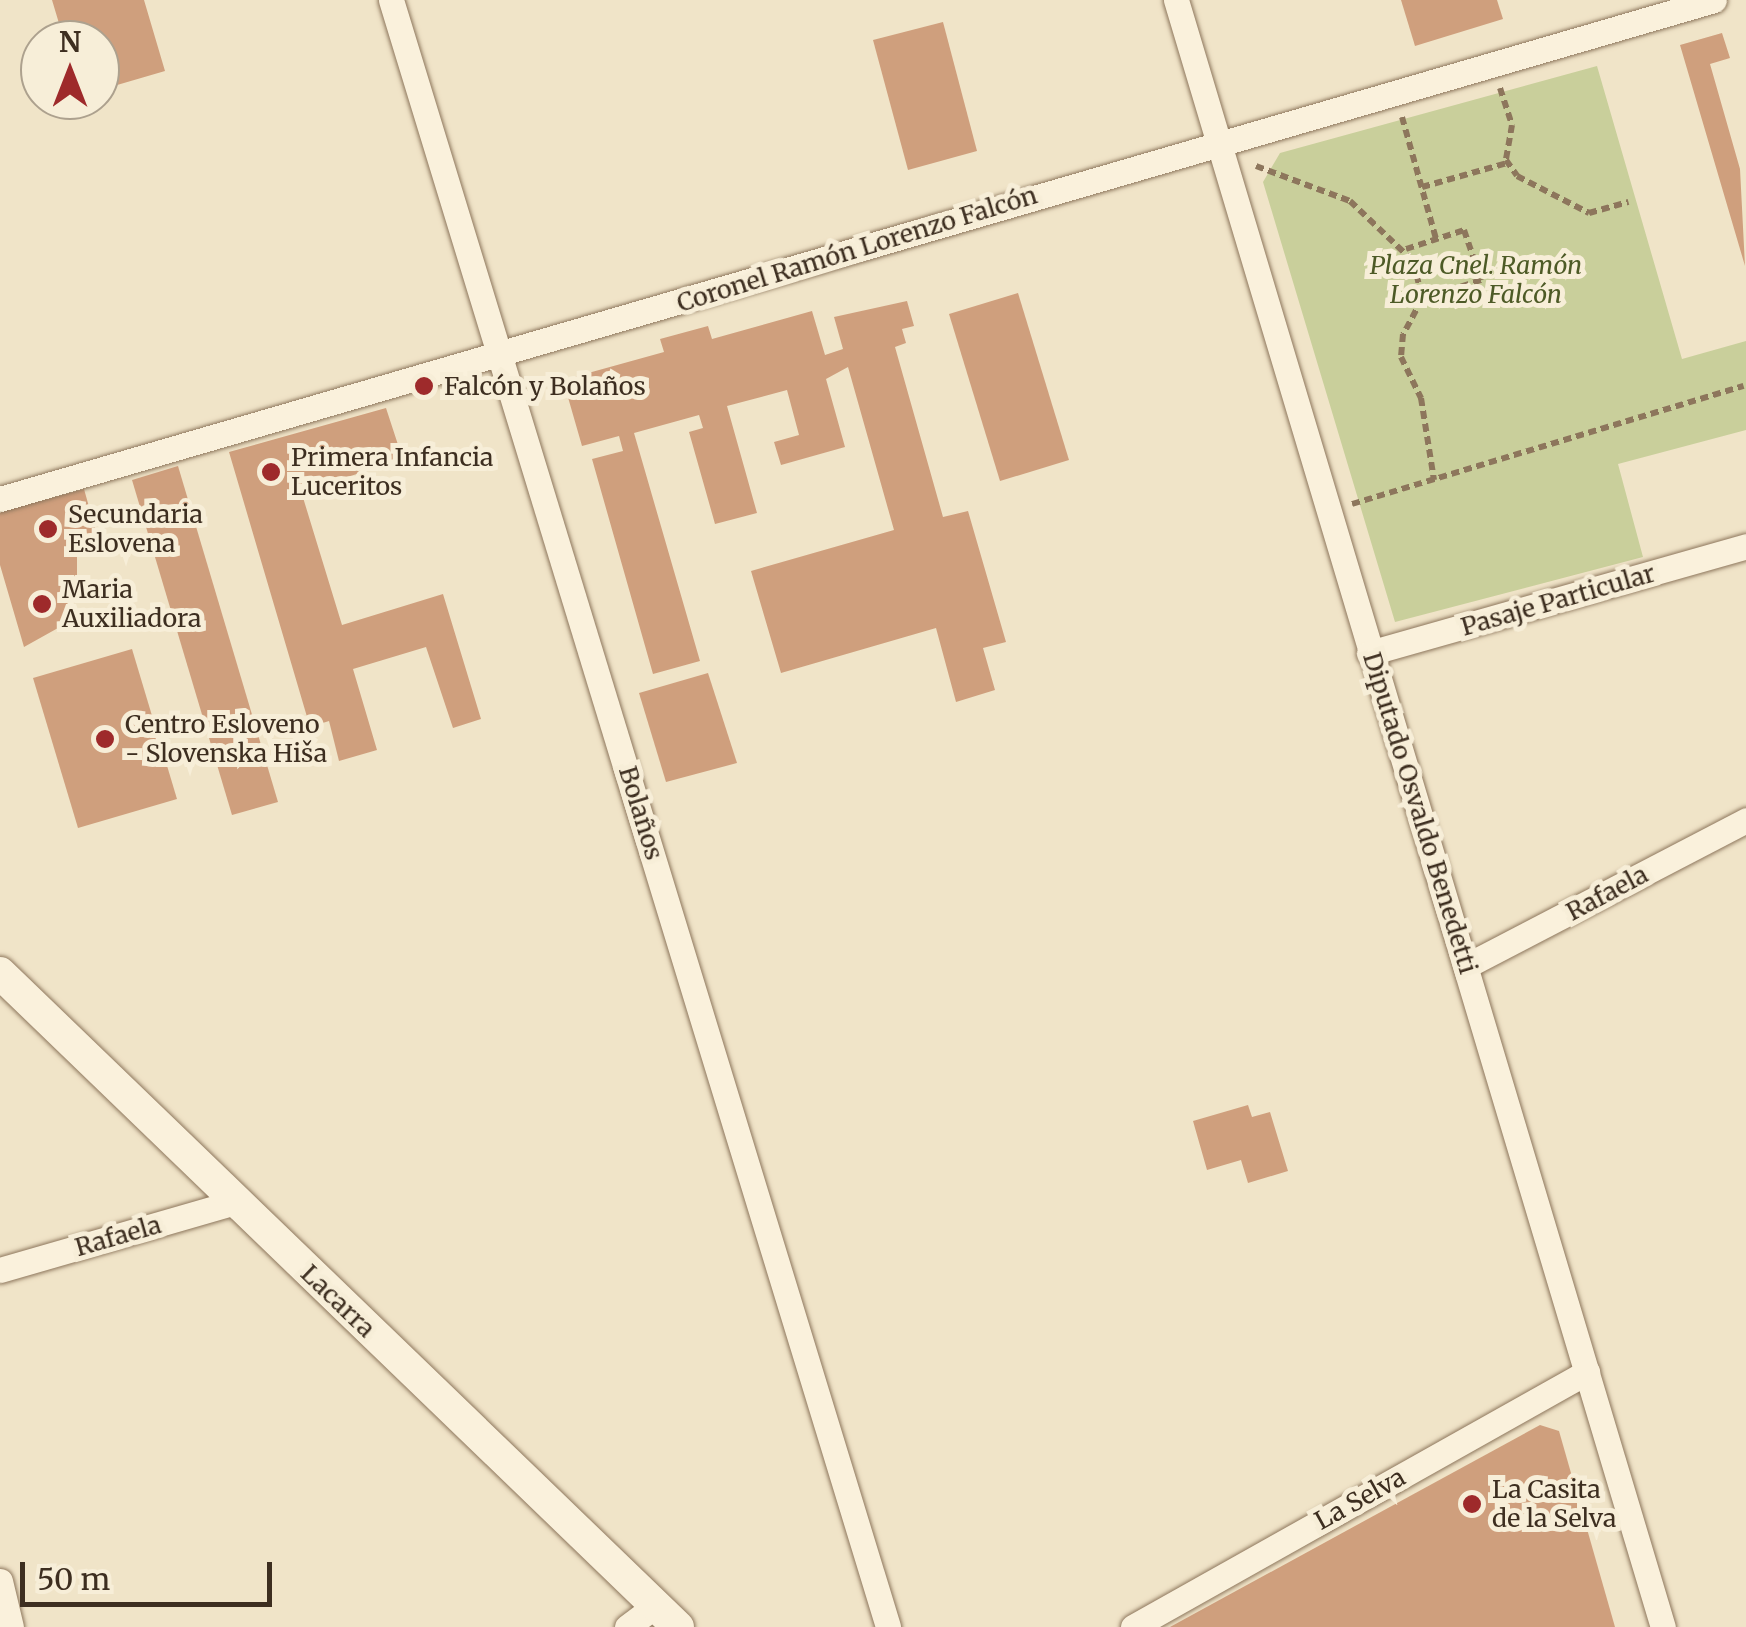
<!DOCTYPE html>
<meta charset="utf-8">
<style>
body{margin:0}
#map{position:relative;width:1746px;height:1627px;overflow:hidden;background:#f0e4c8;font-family:Merriweather,serif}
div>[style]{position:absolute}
.green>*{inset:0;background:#c9cf9b}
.building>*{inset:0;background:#cf9f7d}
.path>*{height:6px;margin-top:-3px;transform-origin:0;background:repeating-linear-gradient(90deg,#8d765c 0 8px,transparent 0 13px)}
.roads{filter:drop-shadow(0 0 2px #8d765c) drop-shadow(0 0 2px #8d765c)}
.minor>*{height:25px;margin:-12.5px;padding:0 12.5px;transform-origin:12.5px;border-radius:12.5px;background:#faf1dc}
.tertiary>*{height:32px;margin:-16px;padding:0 16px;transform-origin:16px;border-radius:16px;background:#faf1dc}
.dots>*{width:28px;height:28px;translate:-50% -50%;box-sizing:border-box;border:5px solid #f7eed8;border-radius:50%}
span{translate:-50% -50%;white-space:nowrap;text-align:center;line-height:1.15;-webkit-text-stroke:10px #f7eed8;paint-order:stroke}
.street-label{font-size:25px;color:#3d2e20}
.park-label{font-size:25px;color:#4d5a26;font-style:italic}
.poi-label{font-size:25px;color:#3d2e20}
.left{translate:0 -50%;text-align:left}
.north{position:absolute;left:20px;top:20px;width:100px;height:100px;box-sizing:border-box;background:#f7eed8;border:2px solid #ada18e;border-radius:50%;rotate:0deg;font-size:28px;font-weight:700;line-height:40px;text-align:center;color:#3d2e20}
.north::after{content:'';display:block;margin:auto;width:35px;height:45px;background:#9e2a2b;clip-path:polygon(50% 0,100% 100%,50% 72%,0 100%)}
.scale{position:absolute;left:20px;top:1562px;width:252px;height:45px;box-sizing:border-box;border:5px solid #3d2e20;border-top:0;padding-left:12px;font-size:30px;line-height:35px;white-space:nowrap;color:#3d2e20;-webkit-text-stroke:8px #f7eed8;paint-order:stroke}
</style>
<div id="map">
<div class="green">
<i style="clip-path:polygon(1597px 66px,1682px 359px,1746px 341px,1746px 430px,1618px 464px,1643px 557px,1395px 622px,1263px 182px,1280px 153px)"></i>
</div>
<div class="building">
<i style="clip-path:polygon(52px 0,144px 0,165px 71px,100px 90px,100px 40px,64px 40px)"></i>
<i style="clip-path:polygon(1401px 0,1497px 0,1503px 19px,1415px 46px)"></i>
<i style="clip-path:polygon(943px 22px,977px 151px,908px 170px,873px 40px)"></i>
<i style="clip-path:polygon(1722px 33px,1730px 58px,1710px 64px,1740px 169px,1745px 266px,1680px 45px)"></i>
<i style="clip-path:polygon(1018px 293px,1069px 460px,1000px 481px,949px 314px)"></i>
<i style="clip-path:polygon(907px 301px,914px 326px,902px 329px,906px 343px,895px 347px,943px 517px,968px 511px,1006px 642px,983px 648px,995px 690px,956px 702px,936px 628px,781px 673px,751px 571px,894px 530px,848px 367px,826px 379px,845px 447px,781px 465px,774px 442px,799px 435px,787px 390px,727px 406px,757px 513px,715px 524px,689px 432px,703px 428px,699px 415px,634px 433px,700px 661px,653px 674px,592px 459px,623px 451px,619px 436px,582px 446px,563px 380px,664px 352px,660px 339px,708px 326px,712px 339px,812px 311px,825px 355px,843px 349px,834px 317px)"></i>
<i style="clip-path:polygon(386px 408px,403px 460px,301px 491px,342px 625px,443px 594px,481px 719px,453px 728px,426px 647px,353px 669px,377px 750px,339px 761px,329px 721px,310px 727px,229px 452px)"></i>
<i style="clip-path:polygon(178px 466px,278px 802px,232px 815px,132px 480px)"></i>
<i style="clip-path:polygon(84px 489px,100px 546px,77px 552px,77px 595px,58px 628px,24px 647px,0 565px,0 512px)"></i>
<i style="clip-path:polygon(132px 649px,177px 799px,78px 828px,33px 678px)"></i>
<i style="clip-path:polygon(708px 673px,737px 763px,666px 782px,639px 693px)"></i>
<i style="clip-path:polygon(1248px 1105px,1252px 1117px,1270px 1112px,1288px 1171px,1248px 1183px,1241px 1160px,1207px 1170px,1193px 1121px)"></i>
<i style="clip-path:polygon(1540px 1425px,1559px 1431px,1615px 1627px,1170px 1627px)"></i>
</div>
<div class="path">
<i style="left:1500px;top:88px;width:39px;rotate:72deg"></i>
<i style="left:1512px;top:125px;width:36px;rotate:100deg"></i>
<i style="left:1506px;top:160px;width:19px;rotate:55deg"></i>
<i style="left:1517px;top:176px;width:81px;rotate:27.2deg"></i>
<i style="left:1589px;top:213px;width:41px;rotate:-15.8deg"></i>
<i style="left:1402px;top:117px;width:127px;rotate:74.4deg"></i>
<i style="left:1256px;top:166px;width:100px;rotate:20.4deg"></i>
<i style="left:1350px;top:201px;width:88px;rotate:43.6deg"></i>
<i style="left:1414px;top:262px;width:38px;rotate:78deg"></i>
<i style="left:1422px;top:299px;width:40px;rotate:118deg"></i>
<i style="left:1403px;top:334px;width:23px;rotate:95deg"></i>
<i style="left:1401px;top:357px;width:46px;rotate:64deg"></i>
<i style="left:1421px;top:398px;width:83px;rotate:81deg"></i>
<i style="left:1422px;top:187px;width:88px;rotate:-15.8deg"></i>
<i style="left:1406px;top:249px;width:61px;rotate:-18.1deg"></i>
<i style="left:1464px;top:230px;width:53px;rotate:71.2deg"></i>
<i style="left:1481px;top:280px;width:62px;rotate:162.1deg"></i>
<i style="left:1352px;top:504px;width:409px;rotate:-16.8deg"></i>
</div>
<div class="roads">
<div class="minor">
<i style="left:391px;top:0;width:1701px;rotate:73.01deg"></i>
<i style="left:1176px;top:0;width:1698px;rotate:73.34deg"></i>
<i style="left:0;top:499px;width:1785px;rotate:-16.23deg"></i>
<i style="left:1369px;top:653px;width:392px;rotate:-15.8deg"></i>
<i style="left:1468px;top:965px;width:314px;rotate:-27.5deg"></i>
<i style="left:0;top:1270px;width:246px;rotate:-16.1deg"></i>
<i style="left:0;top:1581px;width:47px;rotate:76.6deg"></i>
<i style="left:627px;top:1627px;width:35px;rotate:-37deg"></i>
<i style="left:1133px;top:1627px;width:521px;rotate:-29.32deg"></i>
</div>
<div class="tertiary">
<i style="left:0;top:973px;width:942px;rotate:43.97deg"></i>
</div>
</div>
<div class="dots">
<i style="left:424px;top:386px;background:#9e2a2b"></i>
<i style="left:271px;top:472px;background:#9e2a2b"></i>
<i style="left:48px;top:529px;background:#9e2a2b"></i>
<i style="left:42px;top:604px;background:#9e2a2b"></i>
<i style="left:105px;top:739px;background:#9e2a2b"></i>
<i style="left:1472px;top:1504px;background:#9e2a2b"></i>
</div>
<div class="street-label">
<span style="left:857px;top:249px;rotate:-17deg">Coronel Ramón Lorenzo Falcón</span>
<span style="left:1558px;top:600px;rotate:-16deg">Pasaje Particular</span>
<span style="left:641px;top:813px;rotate:73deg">Bolaños</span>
<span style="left:1420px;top:813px;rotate:73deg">Diputado Osvaldo Benedetti</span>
<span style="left:1607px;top:893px;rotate:-28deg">Rafaela</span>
<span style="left:118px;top:1236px;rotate:-16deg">Rafaela</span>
<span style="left:338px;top:1301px;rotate:44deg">Lacarra</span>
<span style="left:1360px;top:1499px;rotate:-29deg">La Selva</span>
</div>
<div class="park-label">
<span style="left:1476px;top:280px">Plaza Cnel. Ramón<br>Lorenzo Falcón</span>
</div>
<div class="poi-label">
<span class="left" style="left:444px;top:386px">Falcón y Bolaños</span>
<span class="left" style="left:291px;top:472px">Primera Infancia<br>Luceritos</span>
<span class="left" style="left:68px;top:529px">Secundaria<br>Eslovena</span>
<span class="left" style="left:62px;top:604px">Maria<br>Auxiliadora</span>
<span class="left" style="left:125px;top:739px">Centro Esloveno<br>- Slovenska Hiša</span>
<span class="left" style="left:1492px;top:1504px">La Casita<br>de la Selva</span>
</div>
<div class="north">N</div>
<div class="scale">50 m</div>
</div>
